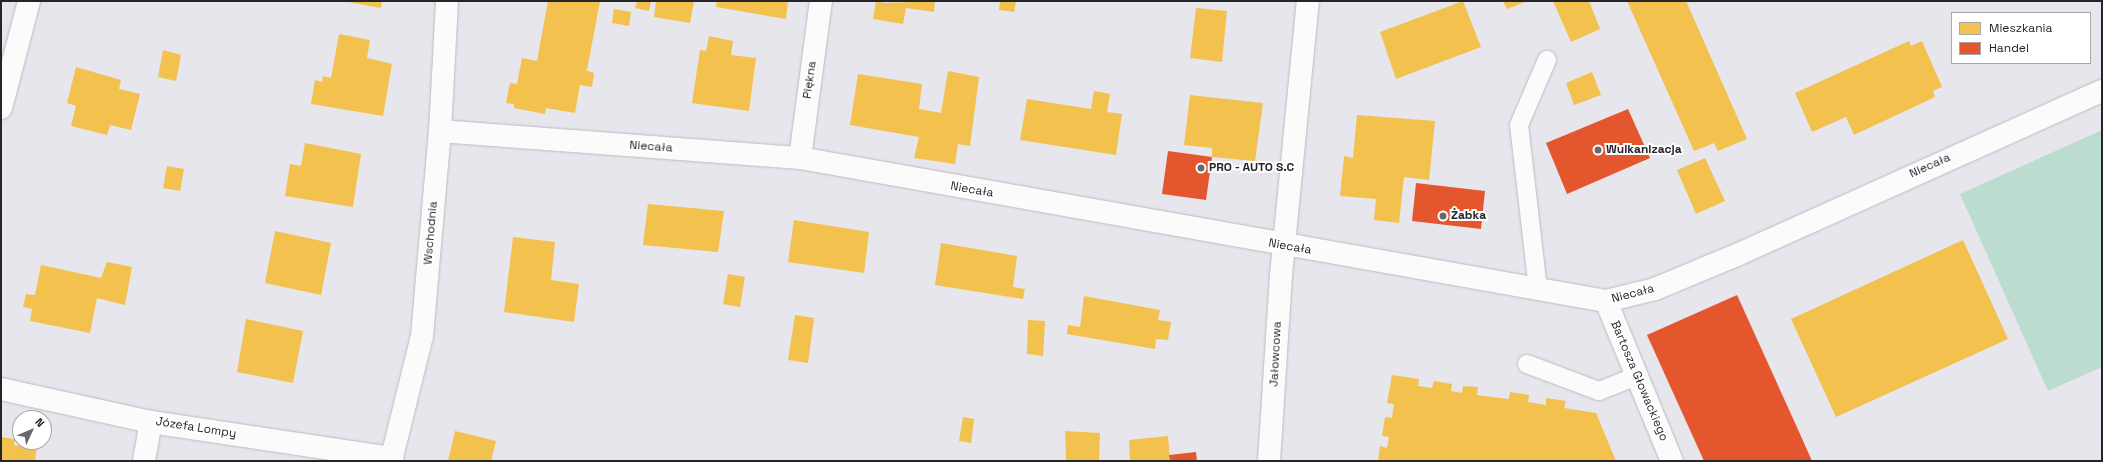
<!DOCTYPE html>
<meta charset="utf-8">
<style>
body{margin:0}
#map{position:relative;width:2103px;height:462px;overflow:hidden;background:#e7e6ed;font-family:"Space Grotesk",sans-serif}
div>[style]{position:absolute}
.green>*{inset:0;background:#bbdcce}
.homes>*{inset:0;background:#f2c14e}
.shops>*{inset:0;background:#e4572e}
.roads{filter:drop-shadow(0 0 1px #bcbbc0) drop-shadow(0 0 1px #bcbbc0)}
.service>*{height:18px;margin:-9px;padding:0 9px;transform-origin:9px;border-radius:9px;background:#fbfbfc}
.minor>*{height:22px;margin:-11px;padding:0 11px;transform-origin:11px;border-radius:11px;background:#fbfbfc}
.dots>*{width:11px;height:11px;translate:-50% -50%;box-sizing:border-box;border:2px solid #fff;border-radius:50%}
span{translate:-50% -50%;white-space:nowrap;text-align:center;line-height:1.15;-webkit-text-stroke:4px #fff;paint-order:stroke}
.street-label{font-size:12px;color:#252429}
.poi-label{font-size:12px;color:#252429;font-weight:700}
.left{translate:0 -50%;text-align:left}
.frame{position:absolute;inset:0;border:2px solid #252429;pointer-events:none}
.legend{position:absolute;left:1951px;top:12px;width:140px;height:52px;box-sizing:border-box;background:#fff;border:1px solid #a8a7a9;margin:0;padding:5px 7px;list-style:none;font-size:12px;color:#252429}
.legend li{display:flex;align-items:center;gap:8px;height:20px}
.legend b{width:20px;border:1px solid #a8a7a9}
.north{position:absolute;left:12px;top:410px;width:40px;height:40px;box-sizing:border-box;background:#fff;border:1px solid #a8a7a9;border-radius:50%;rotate:46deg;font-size:11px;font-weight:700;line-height:16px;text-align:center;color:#252429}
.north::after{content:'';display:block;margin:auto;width:14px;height:18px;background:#69686e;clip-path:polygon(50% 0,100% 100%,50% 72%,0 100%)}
</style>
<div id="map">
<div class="green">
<i style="clip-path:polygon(2102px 130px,2102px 367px,2048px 391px,1960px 194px)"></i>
</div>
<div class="homes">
<i style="clip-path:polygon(343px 1px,382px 1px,381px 8px)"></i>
<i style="clip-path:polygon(548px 1px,600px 1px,587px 70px,583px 69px,594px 73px,592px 87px,580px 85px,575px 113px,546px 108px,545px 114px,514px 108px,514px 104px,506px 103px,510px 83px,517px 84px,522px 58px,537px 61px)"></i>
<i style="clip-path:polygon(637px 1px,651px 1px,649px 11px,635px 8px)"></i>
<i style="clip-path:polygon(656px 1px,694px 2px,690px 23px,654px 17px)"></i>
<i style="clip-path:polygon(717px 1px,788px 1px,786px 19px,716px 7px)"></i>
<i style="clip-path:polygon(876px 1px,885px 3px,935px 1px,934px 12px,906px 8px,903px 24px,873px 19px)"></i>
<i style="clip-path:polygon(1000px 1px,1016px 1px,1014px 12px,999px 10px)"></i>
<i style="clip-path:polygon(1463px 1px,1481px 47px,1396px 79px,1380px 32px)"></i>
<i style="clip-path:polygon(1503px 1px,1527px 1px,1507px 9px)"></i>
<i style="clip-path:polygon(1553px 1px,1589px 1px,1600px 29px,1571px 42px)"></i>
<i style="clip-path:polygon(1627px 1px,1686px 1px,1747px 139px,1718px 151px,1714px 143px,1694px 151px)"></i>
<i style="clip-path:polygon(1196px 8px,1227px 11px,1222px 62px,1190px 58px)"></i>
<i style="clip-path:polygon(614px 9px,631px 12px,629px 26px,612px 23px)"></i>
<i style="clip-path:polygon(339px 34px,370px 40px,367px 58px,392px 64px,383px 116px,311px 104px,315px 80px,322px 82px,323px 76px,331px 78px)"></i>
<i style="clip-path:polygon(709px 36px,733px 41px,731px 55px,756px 58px,749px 111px,692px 103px,700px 50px,706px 51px)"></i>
<i style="clip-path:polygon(1909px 41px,1911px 46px,1922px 41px,1942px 87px,1933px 91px,1935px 97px,1854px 135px,1846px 117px,1812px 132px,1795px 93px)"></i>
<i style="clip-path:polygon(163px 50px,181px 55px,176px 81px,158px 77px)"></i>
<i style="clip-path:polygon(76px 67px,121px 80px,119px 89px,140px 94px,131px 130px,110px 125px,107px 135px,71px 126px,76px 106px,67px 103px)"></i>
<i style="clip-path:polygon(948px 71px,979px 77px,970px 146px,958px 144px,955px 164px,914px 158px,919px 137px,850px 125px,858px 74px,922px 84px,919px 109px,941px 113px)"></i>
<i style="clip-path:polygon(1592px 72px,1601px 95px,1574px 105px,1566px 83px)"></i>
<i style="clip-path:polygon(1094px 91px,1110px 94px,1107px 112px,1122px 114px,1116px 155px,1020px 140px,1027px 99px,1091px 109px)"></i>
<i style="clip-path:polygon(1190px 95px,1263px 103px,1255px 161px,1212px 157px,1212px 148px,1184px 145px)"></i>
<i style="clip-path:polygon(1357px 115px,1435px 121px,1429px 180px,1404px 177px,1399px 223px,1374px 220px,1376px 199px,1340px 196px,1344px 156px,1353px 158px)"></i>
<i style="clip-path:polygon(305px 143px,361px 154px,353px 207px,285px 196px,290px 164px,301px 166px)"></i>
<i style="clip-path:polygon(1705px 158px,1725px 201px,1696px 214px,1677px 170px)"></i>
<i style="clip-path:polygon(167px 166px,184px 169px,180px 191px,163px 188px)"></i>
<i style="clip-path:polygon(648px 204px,724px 211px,718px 252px,643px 245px)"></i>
<i style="clip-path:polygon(794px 220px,869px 232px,864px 273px,788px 262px)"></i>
<i style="clip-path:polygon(275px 231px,331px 243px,321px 295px,265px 283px)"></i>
<i style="clip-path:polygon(513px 237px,555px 242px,551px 280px,579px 284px,574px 322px,504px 312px)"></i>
<i style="clip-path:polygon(1963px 240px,2008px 339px,1836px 417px,1791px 319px)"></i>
<i style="clip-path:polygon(941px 243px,1017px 256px,1013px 287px,1025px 289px,1023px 299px,935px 285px)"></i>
<i style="clip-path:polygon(107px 262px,132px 267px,125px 305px,97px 298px,90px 333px,30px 321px,32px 309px,23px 307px,26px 294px,35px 295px,41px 265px,101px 278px)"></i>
<i style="clip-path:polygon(728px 274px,745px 277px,740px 307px,723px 304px)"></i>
<i style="clip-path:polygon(1084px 296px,1160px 310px,1158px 320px,1171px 322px,1168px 340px,1156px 339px,1155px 349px,1067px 334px,1068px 325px,1080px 327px)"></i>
<i style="clip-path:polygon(795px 315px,814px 318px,808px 363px,788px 360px)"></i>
<i style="clip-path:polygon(246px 319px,303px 331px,293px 383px,237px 372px)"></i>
<i style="clip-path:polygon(1028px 320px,1045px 321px,1043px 356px,1027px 354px)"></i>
<i style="clip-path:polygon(1392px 375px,1419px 379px,1418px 386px,1432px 388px,1434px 381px,1452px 384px,1451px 391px,1462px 393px,1463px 386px,1478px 387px,1477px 395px,1509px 399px,1510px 392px,1529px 395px,1528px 402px,1546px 405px,1546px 398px,1566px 401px,1564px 408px,1596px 413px,1616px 461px,1378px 461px,1380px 446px,1387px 448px,1389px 437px,1382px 436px,1385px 417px,1392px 418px,1394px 404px,1387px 403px)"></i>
<i style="clip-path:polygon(963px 417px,974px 419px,971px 443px,959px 441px)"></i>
<i style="clip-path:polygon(455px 431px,496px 441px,491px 461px,448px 461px)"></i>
<i style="clip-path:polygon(1065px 431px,1100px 433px,1099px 461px,1066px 461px)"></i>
<i style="clip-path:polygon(1168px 436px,1170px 461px,1130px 461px,1129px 440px)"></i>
<i style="clip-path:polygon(1px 437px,15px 439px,14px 445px,37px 447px,35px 461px,1px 461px)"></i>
</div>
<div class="shops">
<i style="clip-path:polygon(1628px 109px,1650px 158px,1567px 194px,1546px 143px)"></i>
<i style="clip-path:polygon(1168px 151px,1212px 157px,1206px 200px,1162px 194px)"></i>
<i style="clip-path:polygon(1416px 183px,1485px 191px,1481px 229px,1412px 221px)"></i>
<i style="clip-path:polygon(1737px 295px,1800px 434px,1812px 461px,1704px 461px,1647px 335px)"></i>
<i style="clip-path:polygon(1196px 452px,1197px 461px,1170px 461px,1169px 455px)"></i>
</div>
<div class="roads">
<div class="service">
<i style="left:1538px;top:289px;width:165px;rotate:-96.6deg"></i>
<i style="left:1519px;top:125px;width:71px;rotate:-66.7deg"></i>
<i style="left:1527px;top:364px;width:77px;rotate:20.6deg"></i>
<i style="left:1599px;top:391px;width:41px;rotate:-21.5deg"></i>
</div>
<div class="minor">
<i style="left:1px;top:108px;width:111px;rotate:-75.3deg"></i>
<i style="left:440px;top:131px;width:361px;rotate:4.3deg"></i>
<i style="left:800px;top:158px;width:819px;rotate:10.06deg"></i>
<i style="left:1606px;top:301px;width:50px;rotate:-13.8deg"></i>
<i style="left:1655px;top:289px;width:91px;rotate:-22.6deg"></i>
<i style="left:1739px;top:254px;width:398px;rotate:-24.2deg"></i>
<i style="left:800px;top:158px;width:158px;rotate:-82.4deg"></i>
<i style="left:1606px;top:301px;width:173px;rotate:67.6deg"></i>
<i style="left:1px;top:389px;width:154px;rotate:12.4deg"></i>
<i style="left:151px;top:422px;width:244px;rotate:8.5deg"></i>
<i style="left:144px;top:461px;width:40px;rotate:-80deg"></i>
<i style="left:391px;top:461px;width:129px;rotate:-76.1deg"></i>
<i style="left:422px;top:336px;width:206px;rotate:-85deg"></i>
<i style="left:440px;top:131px;width:130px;rotate:-86.9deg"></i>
<i style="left:1269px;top:461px;width:186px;rotate:-86.3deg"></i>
<i style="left:1281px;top:275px;width:275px;rotate:-84.4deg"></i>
</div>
</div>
<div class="dots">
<i style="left:1598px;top:150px;background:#69686e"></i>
<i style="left:1201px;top:168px;background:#69686e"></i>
<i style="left:1443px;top:216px;background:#69686e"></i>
</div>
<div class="street-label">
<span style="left:810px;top:80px;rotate:-82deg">Piękna</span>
<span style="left:651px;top:147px;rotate:4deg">Niecała</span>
<span style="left:1930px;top:166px;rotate:-24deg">Niecała</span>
<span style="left:972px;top:190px;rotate:10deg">Niecała</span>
<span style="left:431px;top:233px;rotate:-85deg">Wschodnia</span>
<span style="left:1290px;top:247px;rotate:10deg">Niecała</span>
<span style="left:1633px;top:294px;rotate:-15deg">Niecała</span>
<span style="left:1276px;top:354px;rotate:-87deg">Jałowcowa</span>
<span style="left:1639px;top:381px;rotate:67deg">Bartosza Głowackiego</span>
<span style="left:196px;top:428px;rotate:9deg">Józefa Lompy</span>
</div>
<div class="poi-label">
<span class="left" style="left:1606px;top:150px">Wulkanizacja</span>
<span class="left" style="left:1209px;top:168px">PRO - AUTO S.C</span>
<span class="left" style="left:1451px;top:216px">Żabka</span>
</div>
<div class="frame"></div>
<ul class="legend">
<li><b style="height:11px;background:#f2c14e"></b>Mieszkania</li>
<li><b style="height:11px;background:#e4572e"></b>Handel</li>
</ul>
<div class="north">N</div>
</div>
